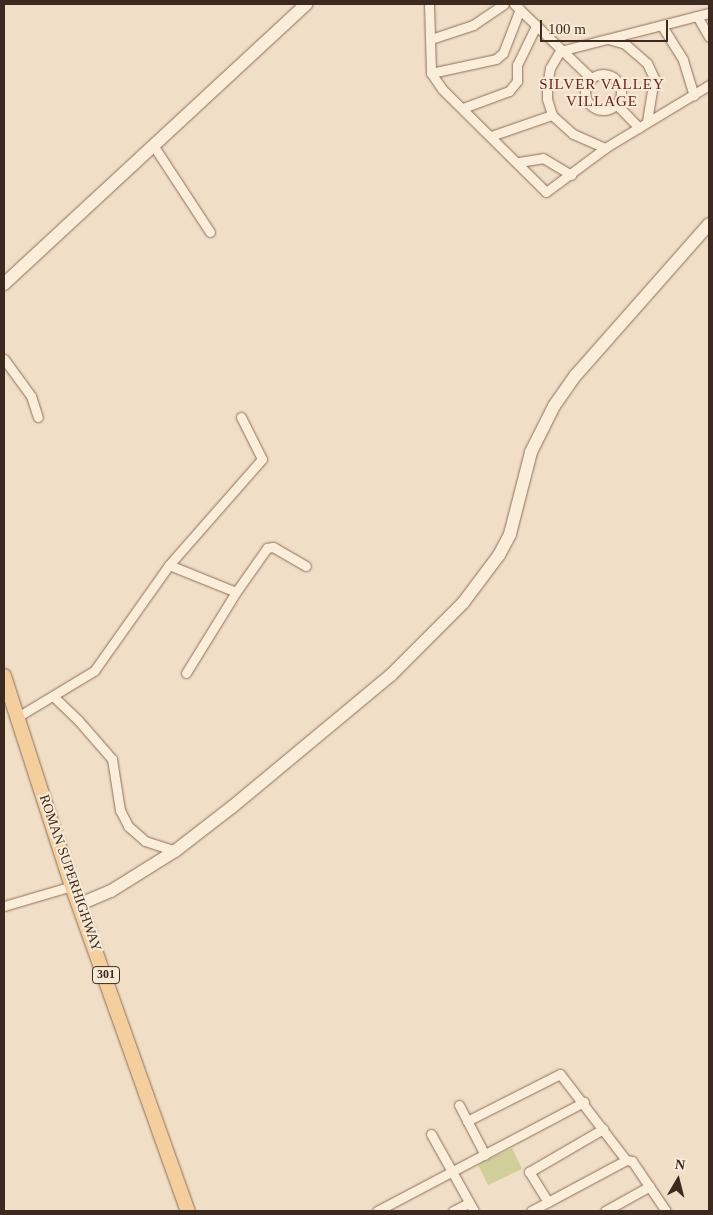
<!DOCTYPE html>
<style>
body{margin:0}
#map{position:relative;width:713px;height:1215px;overflow:hidden;background:#f0dec6;font-family:"Times New Roman",serif}
div>[style]{position:absolute}
.green>*{inset:0;background:#d0cf99}
.roads{filter:drop-shadow(0 0 1px #8d6f5a) drop-shadow(0 0 1px #8d6f5a)}
.street>*{height:9px;margin:-4.5px;padding:0 4.5px;transform-origin:4.5px;border-radius:4.5px;background:#faedda}
.street>.ring{margin:-4.5px;padding:0;box-sizing:content-box;background:none;border:9px solid #faedda;border-radius:50%}
.secondary>*{height:12px;margin:-6px;padding:0 6px;transform-origin:6px;border-radius:6px;background:#faedda}
.primary>*{height:14px;margin:-7px;padding:0 7px;transform-origin:7px;border-radius:7px;background:#f5ce9d}
span{translate:-50% -50%;white-space:nowrap;text-align:center;line-height:1.15;-webkit-text-stroke:4px #f7ead6;paint-order:stroke}
.shield-label span{padding:1px 4px;background:#f7ead6;border:1px solid;border-radius:4px;-webkit-text-stroke-width:0}
.shield-label{font-size:12px;color:#3c291f;font-weight:700}
.street-label{font-size:14px;color:#3c291f}
.neighbourhood-label{font-size:15px;color:#6b231c;letter-spacing:1px}
.frame{position:absolute;inset:0;border:5px solid #3c291f;pointer-events:none}
.north{position:absolute;left:653px;top:1155px;width:50px;height:50px;-webkit-text-stroke:4px #f7ead6;paint-order:stroke;rotate:8deg;font-size:14px;font-weight:700;line-height:20px;text-align:center;color:#3c291f}
.north::after{content:'';display:block;margin:auto;width:18px;height:22px;background:#3c291f;clip-path:polygon(50% 0,100% 100%,50% 72%,0 100%)}
.scale{position:absolute;left:540px;top:20px;width:128px;height:22px;box-sizing:border-box;border:2px solid #3c291f;border-top:0;padding-left:6px;font-size:15px;line-height:18px;white-space:nowrap;color:#3c291f;-webkit-text-stroke:4px #f7ead6;paint-order:stroke}
</style>
<div id="map">
<div class="green">
<i style="clip-path:polygon(512px 1148px,522px 1169px,488px 1185px,478px 1165px)"></i>
</div>
<div class="roads">
<div class="street">
<i style="left:429px;top:4px;width:69px;rotate:88.3deg"></i>
<i style="left:431px;top:73px;width:19px;rotate:55deg"></i>
<i style="left:442px;top:89px;width:146px;rotate:44.7deg"></i>
<i style="left:546px;top:192px;width:74px;rotate:-36.7deg"></i>
<i style="left:605px;top:148px;width:122px;rotate:-31.2deg"></i>
<i style="left:514px;top:4px;width:107px;rotate:43.9deg"></i>
<i style="left:697px;top:16px;width:24px;rotate:60deg"></i>
<i style="left:662px;top:26px;width:40px;rotate:58deg"></i>
<i style="left:683px;top:60px;width:37px;rotate:73deg"></i>
<i style="left:431px;top:39px;width:44px;rotate:-18.4deg"></i>
<i style="left:473px;top:25px;width:37px;rotate:-34deg"></i>
<i style="left:608px;top:39px;width:18px;rotate:16deg"></i>
<i style="left:625px;top:44px;width:29px;rotate:41deg"></i>
<i style="left:647px;top:63px;width:17px;rotate:65deg"></i>
<i style="left:654px;top:78px;width:44px;rotate:99.2deg"></i>
<i style="left:431px;top:73px;width:66px;rotate:-12.2deg"></i>
<i style="left:496px;top:59px;width:9px;rotate:-41deg"></i>
<i style="left:503px;top:53px;width:47px;rotate:-68.9deg"></i>
<i class="ring" style="left:585px;top:74px;width:27px;height:27px"></i>
<i style="left:616px;top:104px;width:33px;rotate:46deg"></i>
<i style="left:463px;top:108px;width:49px;rotate:-20.3deg"></i>
<i style="left:509px;top:91px;width:13px;rotate:-51deg"></i>
<i style="left:517px;top:81px;width:16px;rotate:-90deg"></i>
<i style="left:517px;top:65px;width:43px;rotate:-64deg"></i>
<i style="left:491px;top:136px;width:65px;rotate:-19deg"></i>
<i style="left:153px;top:145px;width:104px;rotate:56.8deg"></i>
<i style="left:605px;top:148px;width:35px;rotate:-156deg"></i>
<i style="left:573px;top:134px;width:28px;rotate:-138deg"></i>
<i style="left:552px;top:115px;width:17px;rotate:-107deg"></i>
<i style="left:547px;top:99px;width:14px;rotate:-90deg"></i>
<i style="left:547px;top:85px;width:17px;rotate:-80deg"></i>
<i style="left:550px;top:68px;width:20px;rotate:-60deg"></i>
<i style="left:560px;top:51px;width:154px;rotate:-14.3deg"></i>
<i style="left:519px;top:162px;width:24px;rotate:-9deg"></i>
<i style="left:543px;top:158px;width:33px;rotate:31deg"></i>
<i style="left:4px;top:359px;width:46px;rotate:53.9deg"></i>
<i style="left:31px;top:396px;width:22px;rotate:72deg"></i>
<i style="left:169px;top:565px;width:72px;rotate:21.9deg"></i>
<i style="left:236px;top:592px;width:54px;rotate:-54.8deg"></i>
<i style="left:267px;top:548px;width:6px;rotate:-9deg"></i>
<i style="left:273px;top:547px;width:38px;rotate:30deg"></i>
<i style="left:186px;top:673px;width:95px;rotate:-58.3deg"></i>
<i style="left:53px;top:696px;width:35px;rotate:44deg"></i>
<i style="left:78px;top:720px;width:52px;rotate:48.9deg"></i>
<i style="left:112px;top:759px;width:52px;rotate:81.1deg"></i>
<i style="left:120px;top:810px;width:18px;rotate:63deg"></i>
<i style="left:128px;top:826px;width:23px;rotate:41deg"></i>
<i style="left:145px;top:841px;width:32px;rotate:18deg"></i>
<i style="left:19px;top:716px;width:87px;rotate:-31deg"></i>
<i style="left:94px;top:671px;width:130px;rotate:-54.7deg"></i>
<i style="left:169px;top:565px;width:141px;rotate:-48.7deg"></i>
<i style="left:262px;top:459px;width:47px;rotate:-116.6deg"></i>
<i style="left:4px;top:906px;width:71px;rotate:-16.4deg"></i>
<i style="left:459px;top:1105px;width:56px;rotate:62.5deg"></i>
<i style="left:467px;top:1121px;width:104px;rotate:-26.8deg"></i>
<i style="left:560px;top:1074px;width:108px;rotate:52.5deg"></i>
<i style="left:626px;top:1160px;width:6px;rotate:9deg"></i>
<i style="left:632px;top:1161px;width:60px;rotate:55.8deg"></i>
<i style="left:431px;top:1134px;width:88px;rotate:60.8deg"></i>
<i style="left:548px;top:1202px;width:36px;rotate:-122deg"></i>
<i style="left:529px;top:1172px;width:86px;rotate:-30.2deg"></i>
<i style="left:377px;top:1211px;width:234px;rotate:-27.8deg"></i>
<i style="left:453px;top:1211px;width:18px;rotate:-27deg"></i>
<i style="left:531px;top:1211px;width:108px;rotate:-28.2deg"></i>
<i style="left:605px;top:1211px;width:51px;rotate:-29.1deg"></i>
</div>
<div class="secondary">
<i style="left:4px;top:284px;width:412px;rotate:-42.8deg"></i>
<i style="left:80px;top:904px;width:34px;rotate:-23deg"></i>
<i style="left:111px;top:891px;width:75px;rotate:-32deg"></i>
<i style="left:175px;top:851px;width:72px;rotate:-37.7deg"></i>
<i style="left:232px;top:807px;width:207px;rotate:-39.7deg"></i>
<i style="left:391px;top:675px;width:102px;rotate:-45deg"></i>
<i style="left:463px;top:603px;width:60px;rotate:-53.1deg"></i>
<i style="left:499px;top:555px;width:24px;rotate:-62deg"></i>
<i style="left:510px;top:534px;width:85px;rotate:-75.6deg"></i>
<i style="left:531px;top:452px;width:51px;rotate:-63.4deg"></i>
<i style="left:554px;top:406px;width:38px;rotate:-55deg"></i>
<i style="left:576px;top:375px;width:201px;rotate:-48.6deg"></i>
</div>
<div class="primary">
<i style="left:4px;top:676px;width:221px;rotate:72.1deg"></i>
<i style="left:72px;top:886px;width:345px;rotate:70.4deg"></i>
</div>
</div>
<div class="shield-label">
<span style="left:106px;top:975px">301</span>
</div>
<div class="street-label">
<span style="left:70px;top:873px;rotate:71deg">ROMAN SUPERHIGHWAY</span>
</div>
<div class="neighbourhood-label">
<span style="left:602px;top:93px">SILVER VALLEY<br>VILLAGE</span>
</div>
<div class="frame"></div>
<div class="north">N</div>
<div class="scale">100 m</div>
</div>
